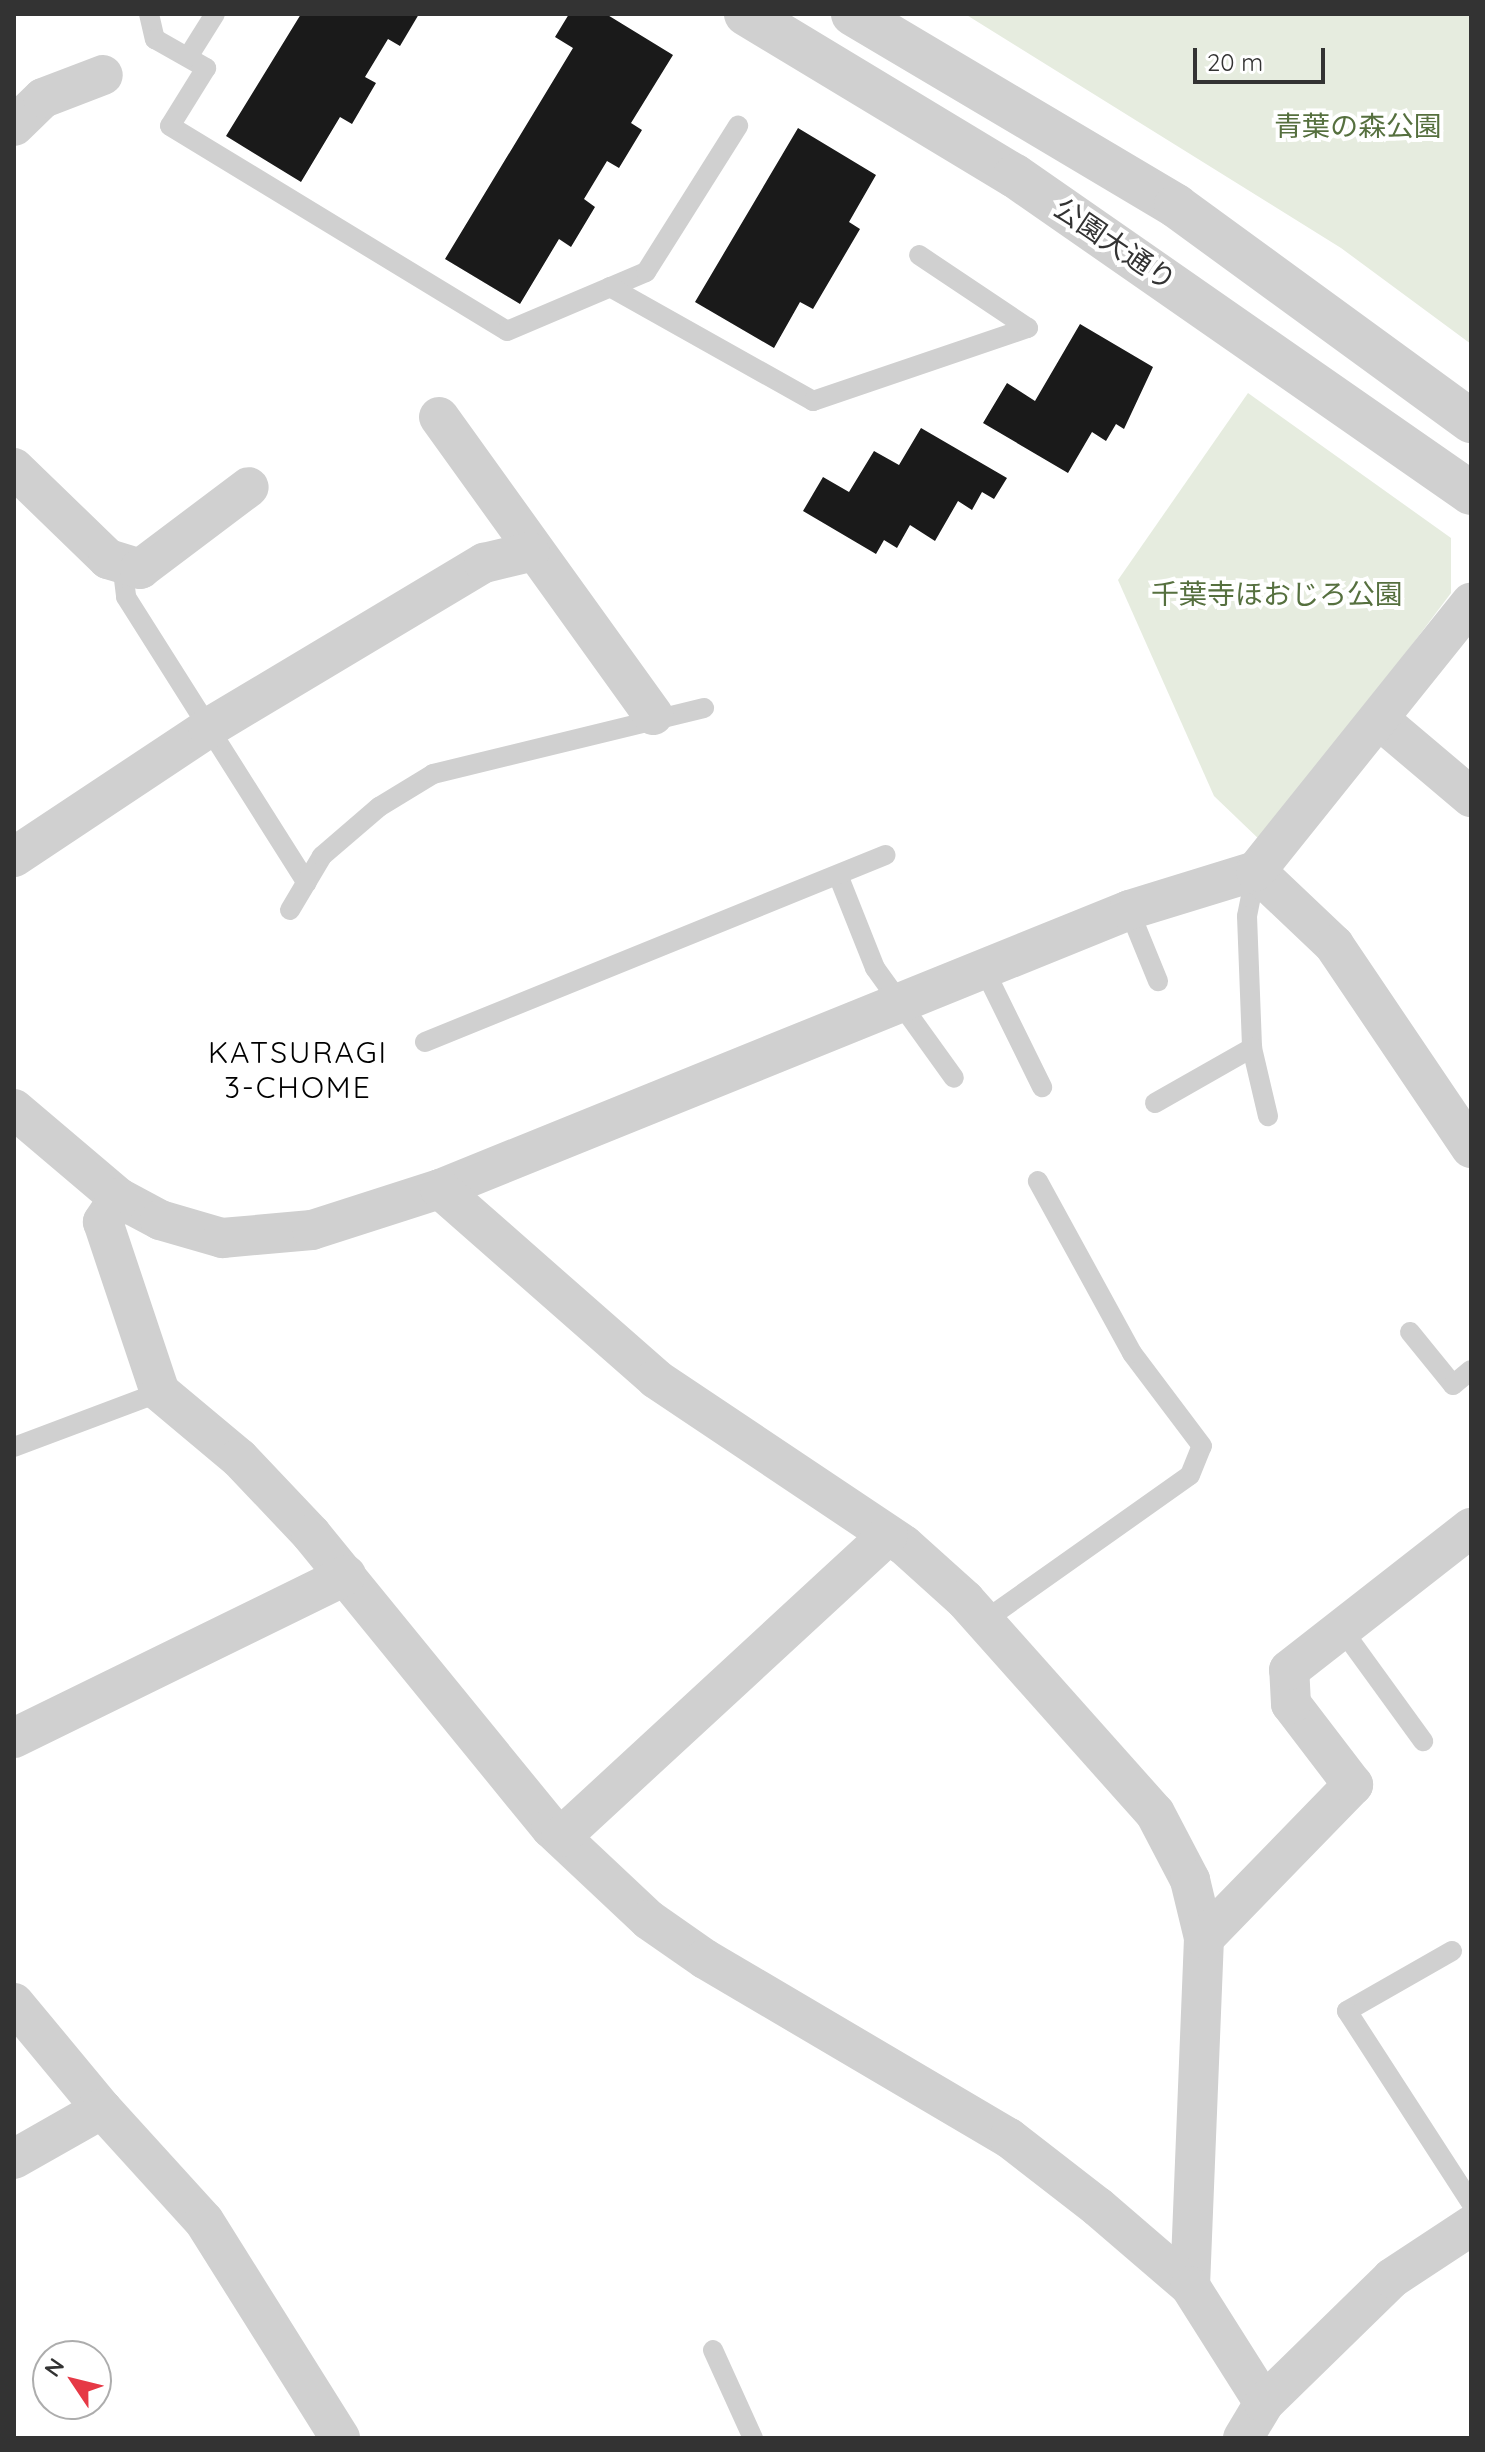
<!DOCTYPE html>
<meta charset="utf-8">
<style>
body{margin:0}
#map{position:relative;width:1485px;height:2452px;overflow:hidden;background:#fff;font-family:Quicksand,"Noto Sans JP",sans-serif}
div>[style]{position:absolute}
.green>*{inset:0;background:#e6ecdf}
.building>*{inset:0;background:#1a1a1a}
.service>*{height:20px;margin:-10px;padding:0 10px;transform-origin:10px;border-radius:10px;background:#d0d0d0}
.minor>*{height:40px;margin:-20px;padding:0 20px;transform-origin:20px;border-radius:20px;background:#d0d0d0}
.tertiary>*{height:44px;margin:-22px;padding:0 22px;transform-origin:22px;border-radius:22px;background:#d0d0d0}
span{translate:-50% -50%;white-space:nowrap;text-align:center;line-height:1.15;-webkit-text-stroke:8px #fff;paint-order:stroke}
.park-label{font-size:28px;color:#56703f}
.street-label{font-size:28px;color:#333}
.neighbourhood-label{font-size:30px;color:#000;letter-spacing:2px}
.frame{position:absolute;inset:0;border:16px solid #333;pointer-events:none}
.north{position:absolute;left:32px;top:2340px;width:80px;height:80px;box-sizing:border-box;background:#fff;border:2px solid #adadad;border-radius:50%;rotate:305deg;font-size:22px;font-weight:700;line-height:32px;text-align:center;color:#333}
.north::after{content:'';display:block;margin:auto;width:28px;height:36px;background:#e63946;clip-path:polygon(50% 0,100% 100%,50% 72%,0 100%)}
.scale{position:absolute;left:1193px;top:48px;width:132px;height:36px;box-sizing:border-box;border:4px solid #333;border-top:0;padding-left:10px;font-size:24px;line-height:28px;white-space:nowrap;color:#333;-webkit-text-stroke:6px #fff;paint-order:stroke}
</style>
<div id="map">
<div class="green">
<i style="clip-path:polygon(965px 14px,1471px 14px,1471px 344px,1341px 248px)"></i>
<i style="clip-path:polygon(1248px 393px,1451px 538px,1451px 593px,1263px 843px,1214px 796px,1118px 580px)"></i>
</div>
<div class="building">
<i style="clip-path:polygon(301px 14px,419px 14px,400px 46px,388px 39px,365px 77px,376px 83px,352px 124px,340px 117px,301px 182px,226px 136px)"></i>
<i style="clip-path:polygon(569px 14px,606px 14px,673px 55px,631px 123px,642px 130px,619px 168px,607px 161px,584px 199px,595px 207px,571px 247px,559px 239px,520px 304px,445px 259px,573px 48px,555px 37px)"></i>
<i style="clip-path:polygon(798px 128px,876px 175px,849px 222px,860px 229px,813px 309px,800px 302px,774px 348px,695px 302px)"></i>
<i style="clip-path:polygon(1080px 324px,1153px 367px,1124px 429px,1116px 424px,1106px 441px,1092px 432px,1068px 473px,983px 423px,1007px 383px,1035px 401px)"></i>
<i style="clip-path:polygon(921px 428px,1007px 478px,994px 499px,982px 492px,972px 510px,958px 501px,935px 541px,910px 525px,897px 548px,884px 540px,876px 554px,803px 511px,823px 477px,849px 492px,874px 451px,899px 465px)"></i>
</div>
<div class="service">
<i style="left:149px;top:14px;width:26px;rotate:77deg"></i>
<i style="left:155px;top:39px;width:59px;rotate:29.6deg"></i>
<i style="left:206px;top:68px;width:68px;rotate:121.8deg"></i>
<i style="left:170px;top:126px;width:394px;rotate:31.3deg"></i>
<i style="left:507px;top:331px;width:151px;rotate:-23deg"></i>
<i style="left:646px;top:272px;width:173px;rotate:-57.8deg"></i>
<i style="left:188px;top:57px;width:51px;rotate:-57.9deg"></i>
<i style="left:610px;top:287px;width:233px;rotate:29.3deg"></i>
<i style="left:813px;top:401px;width:227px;rotate:-18.8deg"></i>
<i style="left:1028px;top:328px;width:131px;rotate:-146.2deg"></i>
<i style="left:122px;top:563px;width:34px;rotate:83deg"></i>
<i style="left:126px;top:597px;width:338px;rotate:57.7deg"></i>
<i style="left:1256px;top:871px;width:46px;rotate:101.3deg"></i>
<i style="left:1247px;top:916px;width:132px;rotate:87.8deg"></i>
<i style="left:1252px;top:1048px;width:70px;rotate:76.8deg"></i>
<i style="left:838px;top:875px;width:100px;rotate:68.3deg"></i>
<i style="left:875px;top:968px;width:135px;rotate:54.3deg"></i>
<i style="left:290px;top:910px;width:63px;rotate:-59.3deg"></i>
<i style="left:322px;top:856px;width:75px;rotate:-40.7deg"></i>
<i style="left:379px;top:807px;width:63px;rotate:-31.4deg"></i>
<i style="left:433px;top:774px;width:279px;rotate:-13.7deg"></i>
<i style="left:1129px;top:910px;width:77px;rotate:67.8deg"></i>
<i style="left:983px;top:967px;width:134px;rotate:63.8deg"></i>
<i style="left:425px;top:1042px;width:497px;rotate:-22.1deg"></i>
<i style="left:1155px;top:1103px;width:112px;rotate:-29.6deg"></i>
<i style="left:1410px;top:1332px;width:68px;rotate:50.9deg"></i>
<i style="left:1453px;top:1385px;width:23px;rotate:-40deg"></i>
<i style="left:14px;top:1447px;width:156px;rotate:-20.6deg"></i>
<i style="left:984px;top:1621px;width:252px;rotate:-35.3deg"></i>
<i style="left:1190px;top:1475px;width:31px;rotate:-68deg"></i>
<i style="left:1202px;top:1446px;width:116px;rotate:-127deg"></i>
<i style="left:1132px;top:1353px;width:196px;rotate:-118.7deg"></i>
<i style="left:1341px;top:1628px;width:140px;rotate:54deg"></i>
<i style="left:1452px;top:1951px;width:121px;rotate:150.3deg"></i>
<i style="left:1347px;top:2011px;width:229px;rotate:57.1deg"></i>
<i style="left:713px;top:2350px;width:97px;rotate:65.6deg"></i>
</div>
<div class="minor">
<i style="left:14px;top:126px;width:40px;rotate:-44deg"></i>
<i style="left:43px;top:98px;width:64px;rotate:-21deg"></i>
<i style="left:439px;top:417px;width:367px;rotate:54.3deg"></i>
<i style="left:14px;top:468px;width:131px;rotate:44.1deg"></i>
<i style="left:108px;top:559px;width:34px;rotate:17deg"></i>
<i style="left:140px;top:569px;width:136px;rotate:-37deg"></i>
<i style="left:1381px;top:721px;width:118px;rotate:40.2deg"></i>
<i style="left:14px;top:857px;width:233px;rotate:-33.6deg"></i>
<i style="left:208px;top:728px;width:322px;rotate:-30.9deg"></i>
<i style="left:484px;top:563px;width:47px;rotate:-13.4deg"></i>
<i style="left:1256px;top:871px;width:108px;rotate:43.5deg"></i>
<i style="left:1334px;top:945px;width:245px;rotate:56deg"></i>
<i style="left:14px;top:1109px;width:138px;rotate:40.3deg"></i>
<i style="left:119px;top:1198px;width:47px;rotate:28.2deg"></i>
<i style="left:160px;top:1220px;width:65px;rotate:16.2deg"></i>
<i style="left:222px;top:1238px;width:90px;rotate:-5.1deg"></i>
<i style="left:312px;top:1230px;width:134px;rotate:-17.8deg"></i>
<i style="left:440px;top:1189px;width:743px;rotate:-22.04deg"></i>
<i style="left:1129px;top:910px;width:133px;rotate:-17.1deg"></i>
<i style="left:1256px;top:871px;width:344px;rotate:-51.3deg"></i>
<i style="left:440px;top:1189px;width:288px;rotate:41.3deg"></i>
<i style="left:656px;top:1379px;width:298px;rotate:33.8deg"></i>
<i style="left:904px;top:1545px;width:82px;rotate:42deg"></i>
<i style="left:965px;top:1600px;width:285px;rotate:48.3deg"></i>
<i style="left:1155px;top:1813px;width:76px;rotate:62.4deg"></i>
<i style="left:1190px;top:1880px;width:60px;rotate:76.4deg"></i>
<i style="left:1204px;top:1938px;width:348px;rotate:92.3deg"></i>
<i style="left:119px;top:1198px;width:29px;rotate:124deg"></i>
<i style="left:103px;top:1222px;width:179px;rotate:71.5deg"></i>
<i style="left:160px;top:1392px;width:103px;rotate:39.9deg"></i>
<i style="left:239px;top:1458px;width:105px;rotate:46.5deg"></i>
<i style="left:311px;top:1534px;width:380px;rotate:50.8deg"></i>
<i style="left:551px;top:1828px;width:134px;rotate:43.2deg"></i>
<i style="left:649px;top:1920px;width:68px;rotate:34.9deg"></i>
<i style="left:705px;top:1959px;width:353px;rotate:30.5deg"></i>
<i style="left:1009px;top:2138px;width:113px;rotate:37.8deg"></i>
<i style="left:1098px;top:2207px;width:121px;rotate:40.7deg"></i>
<i style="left:1190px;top:2286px;width:138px;rotate:57.7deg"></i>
<i style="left:14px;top:1738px;width:370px;rotate:-26.1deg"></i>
<i style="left:561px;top:1837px;width:445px;rotate:-42.7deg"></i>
<i style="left:1204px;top:1938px;width:214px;rotate:-45.8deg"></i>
<i style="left:1353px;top:1785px;width:102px;rotate:-127.4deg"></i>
<i style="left:1291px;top:1704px;width:34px;rotate:-93deg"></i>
<i style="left:1289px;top:1670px;width:231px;rotate:-38deg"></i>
<i style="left:14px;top:2003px;width:138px;rotate:50.3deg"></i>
<i style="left:102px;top:2109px;width:101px;rotate:150.4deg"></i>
<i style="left:102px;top:2109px;width:151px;rotate:47.7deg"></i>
<i style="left:204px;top:2221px;width:256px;rotate:57.9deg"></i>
<i style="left:1243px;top:2438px;width:41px;rotate:-59deg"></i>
<i style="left:1264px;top:2403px;width:179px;rotate:-44.3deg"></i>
<i style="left:1392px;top:2278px;width:95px;rotate:-33.4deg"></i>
</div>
<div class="tertiary">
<i style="left:746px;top:14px;width:314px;rotate:31.1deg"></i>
<i style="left:1015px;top:176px;width:555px;rotate:34.81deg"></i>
<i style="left:853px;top:14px;width:376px;rotate:30.7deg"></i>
<i style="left:1176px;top:206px;width:365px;rotate:36.1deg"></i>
</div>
<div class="park-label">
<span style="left:1358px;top:126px">青葉の森公園</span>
<span style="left:1277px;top:594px">千葉寺ほおじろ公園</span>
</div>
<div class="street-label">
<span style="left:1115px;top:244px;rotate:34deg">公園大通り</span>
</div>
<div class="neighbourhood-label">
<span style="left:298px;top:1069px">KATSURAGI<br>3-CHOME</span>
</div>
<div class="frame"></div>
<div class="north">N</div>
<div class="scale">20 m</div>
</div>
